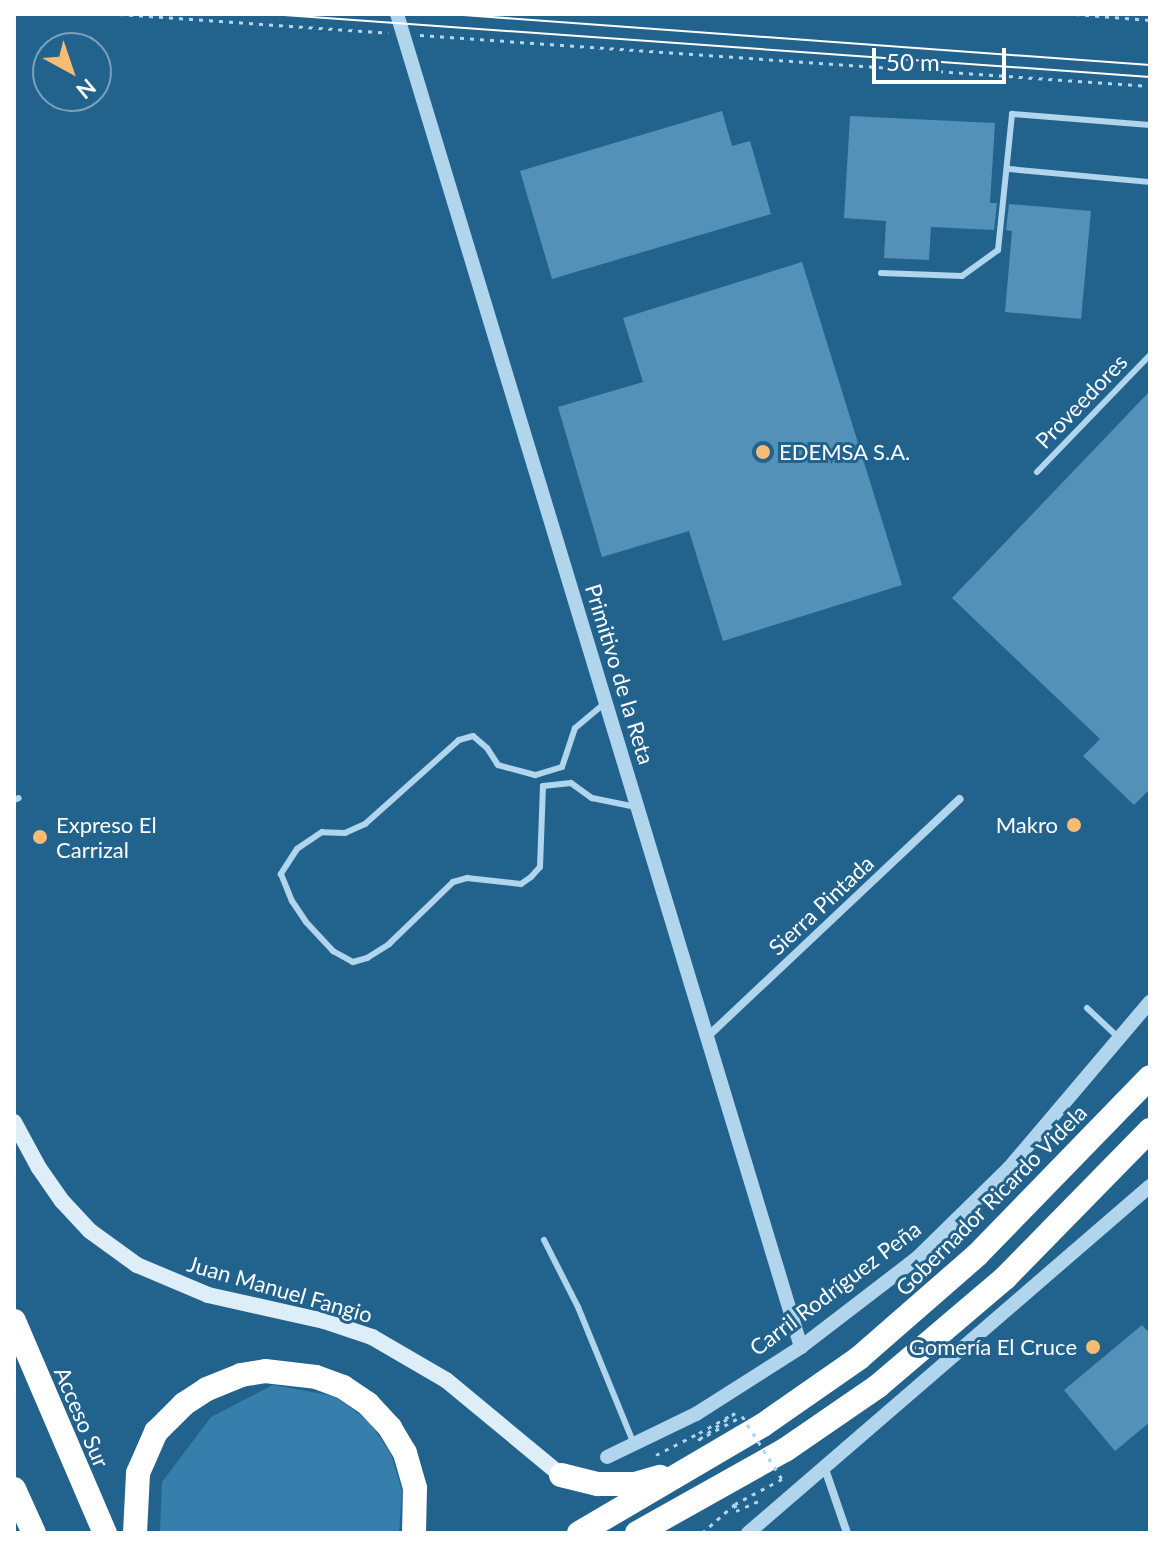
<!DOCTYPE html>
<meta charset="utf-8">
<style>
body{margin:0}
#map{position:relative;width:1164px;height:1547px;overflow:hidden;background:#22638e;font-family:Lato,sans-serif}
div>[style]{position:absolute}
.green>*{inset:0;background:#367eab}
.building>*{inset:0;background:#5391b8}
.path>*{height:3px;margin-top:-1.5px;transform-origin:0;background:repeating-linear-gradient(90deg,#b1d5ec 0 4px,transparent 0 10px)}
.service>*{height:6px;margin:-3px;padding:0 3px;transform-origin:3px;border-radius:3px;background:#b1d5ec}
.minor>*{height:8px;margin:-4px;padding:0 4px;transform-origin:4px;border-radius:4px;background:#b1d5ec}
.tertiary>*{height:14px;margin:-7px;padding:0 7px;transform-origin:7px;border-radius:7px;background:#b1d5ec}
.secondary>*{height:16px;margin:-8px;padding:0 8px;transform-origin:8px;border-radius:8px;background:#ddeef9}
.motorway>*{height:24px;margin:-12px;padding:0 12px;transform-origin:12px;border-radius:12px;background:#fff}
.tram>*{height:2px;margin:-1px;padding:0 1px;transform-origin:1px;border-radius:1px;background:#fff}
.path-bridge>*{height:3px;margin-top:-1.5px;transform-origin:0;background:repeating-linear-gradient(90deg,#b1d5ec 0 4px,transparent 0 10px)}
.dots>*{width:22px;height:22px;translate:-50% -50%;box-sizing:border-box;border:4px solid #22638e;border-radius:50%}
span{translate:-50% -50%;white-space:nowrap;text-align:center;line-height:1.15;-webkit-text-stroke:6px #22638e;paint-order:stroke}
.street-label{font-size:22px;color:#fff}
.poi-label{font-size:22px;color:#fff}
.left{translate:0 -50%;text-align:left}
.right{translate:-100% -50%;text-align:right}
.frame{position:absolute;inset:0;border:16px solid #fff;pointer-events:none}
.north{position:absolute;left:32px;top:32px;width:80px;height:80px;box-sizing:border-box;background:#22638e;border:2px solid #7aa1bb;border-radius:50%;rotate:140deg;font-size:22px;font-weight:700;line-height:32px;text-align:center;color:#fff}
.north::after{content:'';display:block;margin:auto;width:28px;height:36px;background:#f7bb74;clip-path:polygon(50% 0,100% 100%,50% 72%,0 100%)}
.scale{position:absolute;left:872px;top:48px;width:134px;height:36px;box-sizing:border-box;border:4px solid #fff;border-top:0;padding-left:10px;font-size:24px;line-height:28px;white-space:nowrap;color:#fff;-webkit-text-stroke:6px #22638e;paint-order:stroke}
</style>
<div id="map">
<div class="green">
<i style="clip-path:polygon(273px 1385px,334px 1396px,369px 1421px,391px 1454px,402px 1491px,399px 1533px,160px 1533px,162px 1482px,211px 1417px)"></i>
</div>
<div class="building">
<i style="clip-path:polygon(722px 111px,732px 146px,750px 141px,771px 214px,552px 279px,520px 171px)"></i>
<i style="clip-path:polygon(850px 116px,995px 123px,990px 203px,997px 203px,994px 230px,931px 227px,929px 260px,884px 258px,886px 221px,844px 218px)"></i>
<i style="clip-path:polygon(1009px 204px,1091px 211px,1081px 319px,1005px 312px,1012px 231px,1006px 230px)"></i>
<i style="clip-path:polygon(802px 262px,902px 585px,723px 641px,689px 531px,602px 557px,558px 407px,643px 382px,623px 318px)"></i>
<i style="clip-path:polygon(1150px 391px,1150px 789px,1134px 805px,1083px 756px,1100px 739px,952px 598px)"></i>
<i style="clip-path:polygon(1142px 1325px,1150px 1334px,1150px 1422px,1115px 1451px,1064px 1390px)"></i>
</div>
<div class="path">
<i style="left:119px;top:14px;width:270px;rotate:4deg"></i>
<i style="left:1075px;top:14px;width:75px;rotate:4.6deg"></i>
<i style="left:420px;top:35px;width:732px;rotate:4deg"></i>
<i style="left:656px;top:1455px;width:48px;rotate:-27.1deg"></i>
<i style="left:702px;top:1533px;width:44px;rotate:-41.3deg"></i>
<i style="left:735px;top:1504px;width:7px;rotate:82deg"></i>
<i style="left:736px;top:1511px;width:27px;rotate:-24deg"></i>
</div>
<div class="service">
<i style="left:1009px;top:169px;width:142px;rotate:5.3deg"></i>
<i style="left:881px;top:273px;width:81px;rotate:2.1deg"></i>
<i style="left:962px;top:276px;width:44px;rotate:-35.8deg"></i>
<i style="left:998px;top:250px;width:137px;rotate:-84.1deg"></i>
<i style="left:1012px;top:114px;width:138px;rotate:4.6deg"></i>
<i style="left:1037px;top:472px;width:163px;rotate:-46deg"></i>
<i style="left:605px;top:703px;width:39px;rotate:140deg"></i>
<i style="left:575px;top:728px;width:41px;rotate:108.4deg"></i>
<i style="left:562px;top:767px;width:28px;rotate:163deg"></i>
<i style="left:535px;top:775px;width:38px;rotate:-165deg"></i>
<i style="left:498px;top:765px;width:20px;rotate:-123deg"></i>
<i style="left:487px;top:748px;width:18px;rotate:-139deg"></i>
<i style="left:473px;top:736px;width:15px;rotate:164deg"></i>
<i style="left:459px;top:740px;width:126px;rotate:138.2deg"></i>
<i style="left:365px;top:824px;width:22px;rotate:156deg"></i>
<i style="left:345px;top:833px;width:23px;rotate:-178deg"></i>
<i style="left:322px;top:832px;width:30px;rotate:146deg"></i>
<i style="left:297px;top:849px;width:30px;rotate:123deg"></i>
<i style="left:281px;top:874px;width:29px;rotate:68deg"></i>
<i style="left:292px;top:901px;width:25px;rotate:56deg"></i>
<i style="left:306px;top:922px;width:40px;rotate:47deg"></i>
<i style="left:333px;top:951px;width:23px;rotate:29deg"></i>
<i style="left:353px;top:962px;width:15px;rotate:-16deg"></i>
<i style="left:367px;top:958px;width:26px;rotate:-32deg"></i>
<i style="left:389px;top:944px;width:89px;rotate:-44.1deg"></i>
<i style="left:453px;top:882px;width:15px;rotate:-16deg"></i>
<i style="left:467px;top:878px;width:54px;rotate:6.3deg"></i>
<i style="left:521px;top:884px;width:12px;rotate:-35deg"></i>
<i style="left:531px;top:877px;width:13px;rotate:-48deg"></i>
<i style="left:540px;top:867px;width:81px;rotate:-87.9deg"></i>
<i style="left:543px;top:786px;width:28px;rotate:-6deg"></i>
<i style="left:571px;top:783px;width:26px;rotate:36deg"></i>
<i style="left:592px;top:798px;width:45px;rotate:11.6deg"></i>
<i style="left:14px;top:800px;width:5px;rotate:-22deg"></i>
<i style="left:1087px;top:1008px;width:42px;rotate:43.1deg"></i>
<i style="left:544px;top:1240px;width:75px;rotate:63.1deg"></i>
<i style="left:578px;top:1307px;width:146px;rotate:67.8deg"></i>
</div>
<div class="minor">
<i style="left:707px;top:1037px;width:347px;rotate:-43.3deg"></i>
<i style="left:825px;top:1469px;width:68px;rotate:71deg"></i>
</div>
<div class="tertiary">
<i style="left:397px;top:14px;width:1393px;rotate:73.14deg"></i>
<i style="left:607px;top:1457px;width:99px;rotate:-25.8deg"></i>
<i style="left:696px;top:1414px;width:125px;rotate:-32.5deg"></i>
<i style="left:801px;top:1347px;width:146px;rotate:-37.5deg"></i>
<i style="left:917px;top:1258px;width:129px;rotate:-44.4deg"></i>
<i style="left:1009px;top:1168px;width:218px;rotate:-49.7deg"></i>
<i style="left:748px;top:1533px;width:531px;rotate:-40.8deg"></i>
</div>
<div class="secondary">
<i style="left:14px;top:1122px;width:52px;rotate:61.5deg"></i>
<i style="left:39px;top:1168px;width:40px;rotate:55.1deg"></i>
<i style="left:62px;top:1201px;width:41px;rotate:47deg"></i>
<i style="left:90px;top:1231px;width:58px;rotate:35.9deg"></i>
<i style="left:137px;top:1265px;width:77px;rotate:22.9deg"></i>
<i style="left:208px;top:1295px;width:119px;rotate:12.6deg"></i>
<i style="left:324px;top:1321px;width:51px;rotate:18.4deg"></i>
<i style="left:372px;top:1337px;width:86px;rotate:30.2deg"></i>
<i style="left:446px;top:1380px;width:149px;rotate:39.6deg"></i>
</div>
<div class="motorway">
<i style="left:14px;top:1321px;width:231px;rotate:66.8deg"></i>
<i style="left:561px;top:1475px;width:38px;rotate:14deg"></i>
<i style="left:598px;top:1484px;width:37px"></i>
<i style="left:635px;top:1484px;width:26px;rotate:-16deg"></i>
<i style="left:14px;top:1489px;width:48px;rotate:65.6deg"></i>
<i style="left:135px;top:1533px;width:60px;rotate:-87.1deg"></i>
<i style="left:138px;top:1473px;width:45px;rotate:-66.3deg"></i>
<i style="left:156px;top:1432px;width:40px;rotate:-45deg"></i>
<i style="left:184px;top:1404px;width:27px;rotate:-33deg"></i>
<i style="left:207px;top:1389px;width:37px;rotate:-22deg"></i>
<i style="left:241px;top:1375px;width:24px;rotate:-9deg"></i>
<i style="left:265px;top:1371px;width:51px;rotate:6.7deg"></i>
<i style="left:316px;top:1377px;width:29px;rotate:20deg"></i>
<i style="left:343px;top:1387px;width:30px;rotate:34deg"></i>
<i style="left:368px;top:1404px;width:33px;rotate:47deg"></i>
<i style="left:390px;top:1428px;width:29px;rotate:59deg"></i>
<i style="left:405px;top:1453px;width:36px;rotate:74deg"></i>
<i style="left:415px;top:1488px;width:45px;rotate:91.3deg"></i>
<i style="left:579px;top:1533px;width:213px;rotate:-30.4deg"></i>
<i style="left:763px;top:1425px;width:117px;rotate:-34.9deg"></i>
<i style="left:859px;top:1358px;width:157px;rotate:-41.1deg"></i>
<i style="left:977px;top:1255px;width:248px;rotate:-45.8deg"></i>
<i style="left:637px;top:1533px;width:170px;rotate:-29.3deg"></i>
<i style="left:785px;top:1450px;width:113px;rotate:-34.5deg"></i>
<i style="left:878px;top:1386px;width:167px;rotate:-40.4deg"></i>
<i style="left:1005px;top:1278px;width:207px;rotate:-45.6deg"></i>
</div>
<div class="tram">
<i style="left:270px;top:14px;width:882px;rotate:4.09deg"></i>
<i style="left:450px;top:14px;width:702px;rotate:4.17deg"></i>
</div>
<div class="path-bridge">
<i style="left:699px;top:1433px;width:41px;rotate:-29.1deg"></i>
<i style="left:735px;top:1413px;width:46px;rotate:143.9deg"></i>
<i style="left:698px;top:1440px;width:50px;rotate:-28.6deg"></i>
<i style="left:742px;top:1416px;width:75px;rotate:57.6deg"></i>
<i style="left:782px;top:1479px;width:53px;rotate:152deg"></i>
</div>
<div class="dots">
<i style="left:763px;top:452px;background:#f7bb74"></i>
<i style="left:1074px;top:825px;background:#f7bb74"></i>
<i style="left:40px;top:837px;background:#f7bb74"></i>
<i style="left:1093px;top:1347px;background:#f7bb74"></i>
</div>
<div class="street-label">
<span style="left:1081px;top:401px;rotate:-46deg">Proveedores</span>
<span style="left:620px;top:674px;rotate:73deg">Primitivo de la Reta</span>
<span style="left:821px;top:905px;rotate:-43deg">Sierra Pintada</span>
<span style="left:991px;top:1200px;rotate:-45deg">Gobernador Ricardo Videla</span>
<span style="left:835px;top:1288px;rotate:-37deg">Carril Rodríguez Peña</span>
<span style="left:280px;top:1289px;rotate:16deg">Juan Manuel Fangio</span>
<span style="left:82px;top:1417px;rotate:67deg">Acceso Sur</span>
</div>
<div class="poi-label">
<span class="left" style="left:779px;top:452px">EDEMSA S.A.</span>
<span class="left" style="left:56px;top:837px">Expreso El<br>Carrizal</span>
<span class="right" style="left:1058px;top:825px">Makro</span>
<span class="right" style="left:1077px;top:1347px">Gomería El Cruce</span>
</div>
<div class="frame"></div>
<div class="north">N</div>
<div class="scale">50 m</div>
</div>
